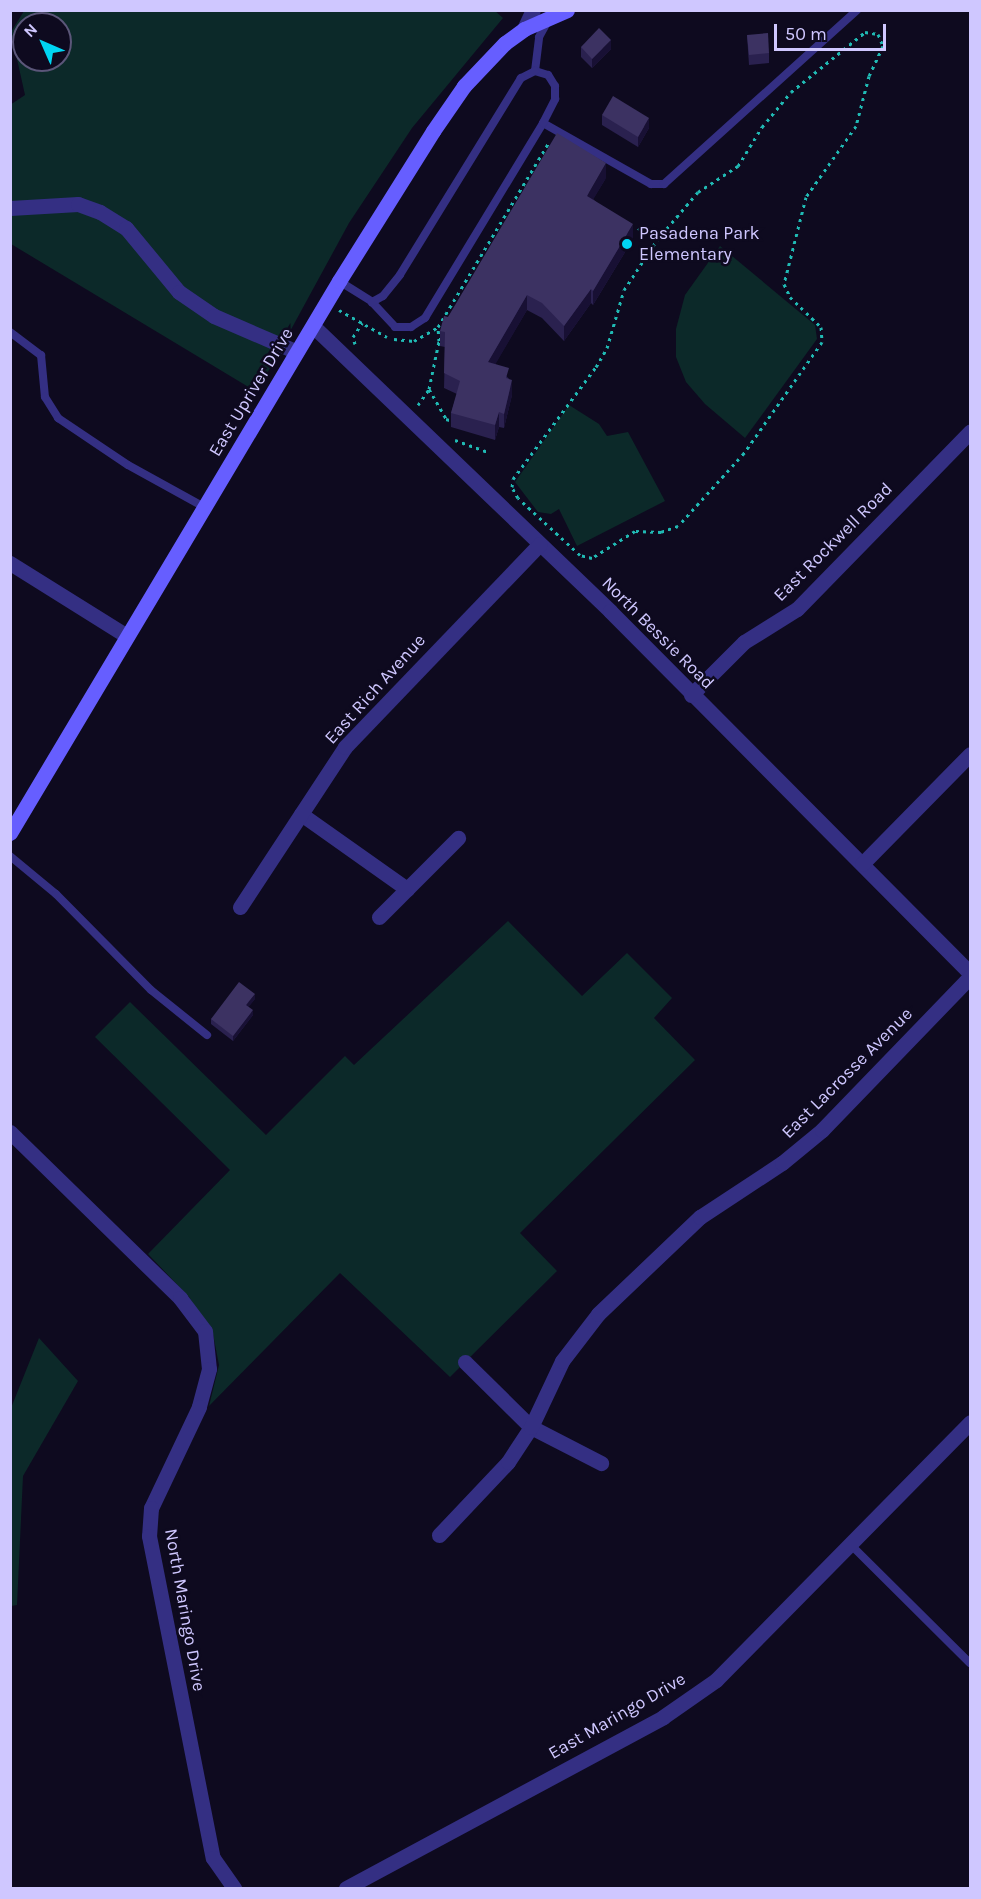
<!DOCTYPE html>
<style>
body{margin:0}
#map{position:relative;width:981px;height:1899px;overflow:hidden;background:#0e0a1f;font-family:Karla,sans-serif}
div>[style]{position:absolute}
.green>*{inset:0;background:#0c2929}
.path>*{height:3px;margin-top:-1.5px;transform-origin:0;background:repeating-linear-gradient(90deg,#20bab4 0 3px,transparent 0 7.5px)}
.lane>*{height:8px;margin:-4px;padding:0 4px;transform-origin:4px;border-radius:4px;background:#342f83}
.street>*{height:15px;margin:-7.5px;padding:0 7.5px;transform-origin:7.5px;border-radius:7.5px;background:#342f83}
.secondary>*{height:15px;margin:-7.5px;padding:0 7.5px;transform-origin:7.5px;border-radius:7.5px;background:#665eff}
.wall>*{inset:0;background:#2a214f}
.shaded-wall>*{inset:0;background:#181034}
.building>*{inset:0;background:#3c3262}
.dots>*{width:16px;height:16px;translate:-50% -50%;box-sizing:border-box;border:3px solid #0e0a1f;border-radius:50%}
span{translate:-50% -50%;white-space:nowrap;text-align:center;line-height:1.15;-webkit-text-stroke:5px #0e0a1f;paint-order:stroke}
.poi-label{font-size:18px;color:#cfc7ff}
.left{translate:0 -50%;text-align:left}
.street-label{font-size:18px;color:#cfc7ff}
.frame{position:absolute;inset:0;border:12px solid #cfc7ff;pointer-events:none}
.north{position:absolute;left:12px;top:12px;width:60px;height:60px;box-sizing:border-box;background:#0e0a1f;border:2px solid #5b5679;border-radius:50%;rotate:315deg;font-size:16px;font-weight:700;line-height:24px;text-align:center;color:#cfc7ff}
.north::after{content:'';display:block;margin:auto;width:21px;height:27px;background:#00d5f2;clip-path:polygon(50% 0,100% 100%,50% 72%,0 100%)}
.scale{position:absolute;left:774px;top:24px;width:112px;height:27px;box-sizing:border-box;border:3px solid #cfc7ff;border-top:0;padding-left:8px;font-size:18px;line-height:21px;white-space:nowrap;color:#cfc7ff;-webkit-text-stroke:4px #0e0a1f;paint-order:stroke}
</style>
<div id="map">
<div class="green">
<i style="clip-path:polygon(evenodd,494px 10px,503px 18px,412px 128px,349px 223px,257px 392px,11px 244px,10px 105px,25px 95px,11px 32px,24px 11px,494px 10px,24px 24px,60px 24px,60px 60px,24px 60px,24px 24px)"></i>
<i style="clip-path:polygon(720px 246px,815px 325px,817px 339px,745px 438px,705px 404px,686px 382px,676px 357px,676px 329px,685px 295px)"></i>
<i style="clip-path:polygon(569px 405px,599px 424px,607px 436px,628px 432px,665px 501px,577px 546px,559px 509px,551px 514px,538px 512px,515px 482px)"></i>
<i style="clip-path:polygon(508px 921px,582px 996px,627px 953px,672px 998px,654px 1018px,695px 1060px,520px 1233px,557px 1271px,450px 1377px,340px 1273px,209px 1406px,219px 1365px,213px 1334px,189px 1297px,148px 1254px,230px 1170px,95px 1037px,130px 1002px,266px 1135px,345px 1056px,354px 1065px)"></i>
<i style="clip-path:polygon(39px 1338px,78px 1381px,23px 1476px,17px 1605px,11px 1606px,11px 1408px)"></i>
</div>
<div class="path">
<i style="left:865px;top:32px;width:13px;rotate:9deg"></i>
<i style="left:878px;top:34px;width:13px;rotate:67deg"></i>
<i style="left:883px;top:46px;width:33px;rotate:115deg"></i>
<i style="left:869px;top:76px;width:52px;rotate:104.6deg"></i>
<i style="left:856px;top:126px;width:87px;rotate:125.2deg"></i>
<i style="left:806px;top:197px;width:90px;rotate:104.2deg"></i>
<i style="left:784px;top:284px;width:14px;rotate:65deg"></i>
<i style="left:790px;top:297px;width:43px;rotate:44.1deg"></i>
<i style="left:821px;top:327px;width:15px;rotate:86deg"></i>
<i style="left:822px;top:342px;width:136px;rotate:125.1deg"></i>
<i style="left:744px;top:453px;width:98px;rotate:132.1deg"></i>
<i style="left:678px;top:526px;width:18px;rotate:161deg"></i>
<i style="left:661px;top:532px;width:26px;rotate:-178deg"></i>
<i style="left:635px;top:531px;width:51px;rotate:147.9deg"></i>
<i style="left:592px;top:558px;width:12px;rotate:-166deg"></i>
<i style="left:580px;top:555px;width:84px;rotate:-137.4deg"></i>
<i style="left:518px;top:498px;width:13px;rotate:-119deg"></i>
<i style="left:512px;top:487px;width:8px;rotate:-83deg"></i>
<i style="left:513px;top:479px;width:139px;rotate:-53.5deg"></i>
<i style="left:596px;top:367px;width:22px;rotate:-60deg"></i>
<i style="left:607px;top:348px;width:60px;rotate:-73.7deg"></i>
<i style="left:624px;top:290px;width:60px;rotate:-56.6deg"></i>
<i style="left:657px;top:240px;width:63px;rotate:-49.5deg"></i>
<i style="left:698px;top:192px;width:48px;rotate:-33deg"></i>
<i style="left:738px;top:166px;width:46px;rotate:-58.4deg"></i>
<i style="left:762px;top:127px;width:45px;rotate:-50.4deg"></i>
<i style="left:791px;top:92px;width:95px;rotate:-39deg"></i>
<i style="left:638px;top:228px;width:22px;rotate:32deg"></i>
<i style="left:339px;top:310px;width:55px;rotate:29.4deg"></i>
<i style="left:394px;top:339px;width:20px;rotate:6deg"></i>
<i style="left:414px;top:341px;width:28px;rotate:-30deg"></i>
<i style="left:438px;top:327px;width:214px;rotate:-59deg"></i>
<i style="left:355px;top:344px;width:7px;rotate:-106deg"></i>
<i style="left:353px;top:337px;width:17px;rotate:-57deg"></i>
<i style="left:429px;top:389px;width:34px;rotate:60deg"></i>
<i style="left:446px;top:419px;width:7px;rotate:16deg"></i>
<i style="left:418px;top:405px;width:19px;rotate:-55deg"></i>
<i style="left:429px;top:389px;width:49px;rotate:-78.2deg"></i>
<i style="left:439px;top:341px;width:13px;rotate:-94deg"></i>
<i style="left:455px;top:440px;width:35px;rotate:20deg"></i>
</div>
<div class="lane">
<i style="left:535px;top:71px;width:34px;rotate:-83deg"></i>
<i style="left:539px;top:37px;width:18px;rotate:-61deg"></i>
<i style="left:543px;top:123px;width:124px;rotate:29.5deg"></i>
<i style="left:651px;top:184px;width:13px"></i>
<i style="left:664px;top:184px;width:260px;rotate:-42deg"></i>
<i style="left:339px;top:281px;width:39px;rotate:32deg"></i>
<i style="left:372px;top:302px;width:34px;rotate:47deg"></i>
<i style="left:395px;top:327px;width:16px"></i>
<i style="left:411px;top:327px;width:17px;rotate:-33deg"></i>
<i style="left:425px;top:318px;width:228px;rotate:-58.8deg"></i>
<i style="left:543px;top:123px;width:27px;rotate:-63deg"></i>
<i style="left:555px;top:99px;width:13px;rotate:-90deg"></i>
<i style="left:555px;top:86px;width:13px;rotate:-122deg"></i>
<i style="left:548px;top:75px;width:14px;rotate:-163deg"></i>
<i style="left:535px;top:71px;width:16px;rotate:153deg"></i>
<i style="left:521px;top:78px;width:231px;rotate:121.6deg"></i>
<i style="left:400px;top:275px;width:27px;rotate:129deg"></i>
<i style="left:383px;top:296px;width:13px;rotate:151deg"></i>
<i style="left:10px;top:332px;width:39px;rotate:37deg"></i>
<i style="left:41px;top:355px;width:42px;rotate:84.6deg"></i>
<i style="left:45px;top:397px;width:25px;rotate:58deg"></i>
<i style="left:58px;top:418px;width:84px;rotate:33.9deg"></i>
<i style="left:128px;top:465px;width:87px;rotate:28.9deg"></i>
<i style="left:10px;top:856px;width:60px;rotate:39.6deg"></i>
<i style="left:56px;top:894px;width:135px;rotate:45.3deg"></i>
<i style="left:151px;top:990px;width:72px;rotate:38.8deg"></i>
<i style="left:850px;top:1544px;width:169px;rotate:44.8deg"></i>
</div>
<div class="street">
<i style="left:524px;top:29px;width:21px;rotate:-65deg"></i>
<i style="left:10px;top:208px;width:68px;rotate:-3.4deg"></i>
<i style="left:78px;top:204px;width:23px;rotate:20deg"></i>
<i style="left:100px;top:212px;width:31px;rotate:32deg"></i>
<i style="left:126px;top:228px;width:83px;rotate:50.4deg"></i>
<i style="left:179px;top:292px;width:42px;rotate:34.4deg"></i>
<i style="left:214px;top:316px;width:90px;rotate:23.4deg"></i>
<i style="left:313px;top:326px;width:412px;rotate:43.8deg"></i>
<i style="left:610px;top:611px;width:511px;rotate:45.16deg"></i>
<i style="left:10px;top:563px;width:138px;rotate:32deg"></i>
<i style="left:691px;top:695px;width:75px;rotate:-45deg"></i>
<i style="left:744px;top:642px;width:62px;rotate:-31.9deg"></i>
<i style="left:797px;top:609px;width:248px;rotate:-45.7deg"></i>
<i style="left:301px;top:814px;width:130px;rotate:35.3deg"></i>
<i style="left:862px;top:864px;width:154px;rotate:-45.5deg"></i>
<i style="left:240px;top:907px;width:191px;rotate:-56.7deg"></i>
<i style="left:345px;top:747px;width:281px;rotate:-46.2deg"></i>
<i style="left:379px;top:917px;width:112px;rotate:-45deg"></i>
<i style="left:10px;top:1132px;width:238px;rotate:44.3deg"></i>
<i style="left:180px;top:1298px;width:41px;rotate:52.9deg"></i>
<i style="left:205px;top:1331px;width:38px;rotate:84deg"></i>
<i style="left:209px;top:1369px;width:39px;rotate:105deg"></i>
<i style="left:199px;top:1407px;width:112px;rotate:115.4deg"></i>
<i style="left:151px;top:1508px;width:28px;rotate:94deg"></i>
<i style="left:149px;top:1536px;width:328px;rotate:78.8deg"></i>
<i style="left:213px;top:1858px;width:37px;rotate:55deg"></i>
<i style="left:465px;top:1362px;width:93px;rotate:44.6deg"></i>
<i style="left:531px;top:1427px;width:79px;rotate:27.2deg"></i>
<i style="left:439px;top:1535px;width:100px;rotate:-46.6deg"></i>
<i style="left:508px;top:1462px;width:42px;rotate:-56.7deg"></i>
<i style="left:531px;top:1427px;width:73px;rotate:-64.8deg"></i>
<i style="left:562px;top:1361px;width:59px;rotate:-52.5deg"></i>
<i style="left:598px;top:1314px;width:141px;rotate:-43.6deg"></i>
<i style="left:700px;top:1217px;width:98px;rotate:-33.4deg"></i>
<i style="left:782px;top:1163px;width:52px;rotate:-39.5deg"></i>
<i style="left:822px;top:1130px;width:213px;rotate:-46deg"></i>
<i style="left:346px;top:1888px;width:360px;rotate:-28.3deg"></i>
<i style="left:663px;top:1717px;width:65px;rotate:-34.9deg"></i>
<i style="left:716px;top:1680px;width:362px;rotate:-45.4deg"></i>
</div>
<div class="secondary">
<i style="left:10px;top:833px;width:643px;rotate:-59.2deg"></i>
<i style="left:339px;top:281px;width:177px;rotate:-57.9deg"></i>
<i style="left:433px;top:131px;width:55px;rotate:-55.4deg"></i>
<i style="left:464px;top:86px;width:59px;rotate:-46.4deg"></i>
<i style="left:505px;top:43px;width:24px;rotate:-36deg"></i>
<i style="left:524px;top:29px;width:47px;rotate:-23.8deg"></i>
</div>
<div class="wall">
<i style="clip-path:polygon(747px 35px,769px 53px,769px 63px,749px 65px)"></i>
<i style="clip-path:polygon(581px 47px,611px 49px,592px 68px,581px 57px)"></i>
<i style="clip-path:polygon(602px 115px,649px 128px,638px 147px,602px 125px)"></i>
<i style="clip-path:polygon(606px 178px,593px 199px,633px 239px,593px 305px,591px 303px,564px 341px,542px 318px,527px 310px,495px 364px,509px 379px,512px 395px,504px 428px,499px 427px,495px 440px,451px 427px,451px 413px,457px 394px,444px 388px,445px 347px,440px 346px,440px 331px,448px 317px)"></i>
<i style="clip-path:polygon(255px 999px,248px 1007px,253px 1015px,233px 1041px,211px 1024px,211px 1019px)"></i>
</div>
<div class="shaded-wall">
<i style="clip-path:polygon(611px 40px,611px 49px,592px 68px,592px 59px)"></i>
<i style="clip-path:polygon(649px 118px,649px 128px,638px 147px,638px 137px)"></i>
<i style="clip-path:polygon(606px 163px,606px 178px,587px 210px,587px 196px)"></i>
<i style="clip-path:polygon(633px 224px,633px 239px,593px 305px,593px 291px)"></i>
<i style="clip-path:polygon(591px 289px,591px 303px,564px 341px,564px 326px)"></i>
<i style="clip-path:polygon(527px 295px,527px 310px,488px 377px,488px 362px)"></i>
<i style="clip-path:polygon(512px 380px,512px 395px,504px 428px,504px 414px)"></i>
<i style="clip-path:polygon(499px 412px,499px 427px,495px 440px,495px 425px)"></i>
<i style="clip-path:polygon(255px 994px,255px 999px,246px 1010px,246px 1005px)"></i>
<i style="clip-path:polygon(253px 1010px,253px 1015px,233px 1041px,233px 1036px)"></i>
</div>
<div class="building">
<i style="clip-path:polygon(599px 28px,611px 40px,592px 59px,581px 47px)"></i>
<i style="clip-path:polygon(768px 33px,769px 53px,749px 55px,747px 35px)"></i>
<i style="clip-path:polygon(613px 96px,649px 118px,638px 137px,602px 115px)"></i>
<i style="clip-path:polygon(557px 133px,606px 163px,587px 196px,633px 224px,593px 291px,591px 289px,564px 326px,542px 303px,527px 295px,488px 362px,509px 368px,506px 378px,512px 380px,504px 414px,499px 412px,495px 425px,451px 413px,460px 381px,444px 373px,445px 332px,440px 331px,444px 316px,448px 317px)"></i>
<i style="clip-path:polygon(239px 982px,255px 994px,246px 1005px,253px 1010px,233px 1036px,211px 1019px)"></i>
</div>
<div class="dots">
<i style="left:627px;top:244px;background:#00d5f2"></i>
</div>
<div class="poi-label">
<span class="left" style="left:639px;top:244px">Pasadena Park<br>Elementary</span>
</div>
<div class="street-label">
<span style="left:251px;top:392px;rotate:-59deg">East Upriver Drive</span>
<span style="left:833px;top:542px;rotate:-45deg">East Rockwell Road</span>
<span style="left:658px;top:633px;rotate:45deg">North Bessie Road</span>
<span style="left:375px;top:689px;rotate:-48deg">East Rich Avenue</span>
<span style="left:847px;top:1073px;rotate:-45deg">East Lacrosse Avenue</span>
<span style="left:185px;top:1610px;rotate:80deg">North Maringo Drive</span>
<span style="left:617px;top:1716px;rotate:-30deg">East Maringo Drive</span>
</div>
<div class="frame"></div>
<div class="north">N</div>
<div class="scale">50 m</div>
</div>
